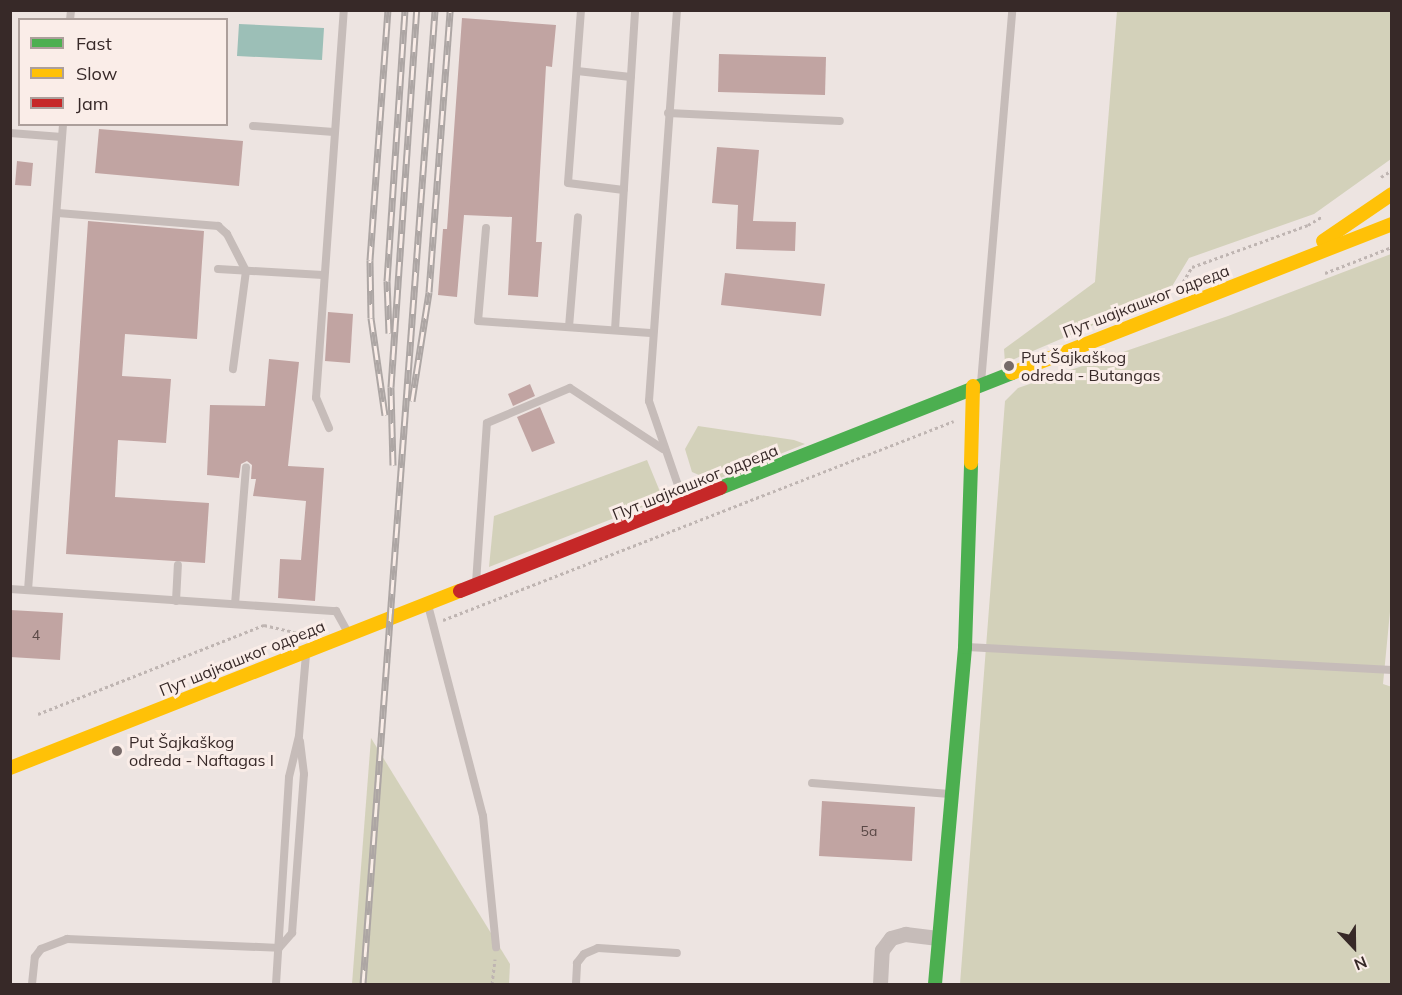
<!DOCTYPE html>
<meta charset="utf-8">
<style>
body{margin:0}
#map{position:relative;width:1402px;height:995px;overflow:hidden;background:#ede4e1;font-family:Mulish,sans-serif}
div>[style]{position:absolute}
.green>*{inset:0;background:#d3d1ba}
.water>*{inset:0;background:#9cbfb7}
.building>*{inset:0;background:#c1a4a2}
.path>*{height:3px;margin-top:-1.5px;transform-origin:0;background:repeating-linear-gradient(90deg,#bfb5b2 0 3px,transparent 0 6px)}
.lane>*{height:8px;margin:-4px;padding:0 4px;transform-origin:4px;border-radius:4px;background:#c6bcb9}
.street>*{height:15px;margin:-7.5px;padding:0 7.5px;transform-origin:7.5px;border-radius:7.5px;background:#c6bcb9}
.fast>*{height:14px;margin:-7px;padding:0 7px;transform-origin:7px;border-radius:7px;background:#4caf50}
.slow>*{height:14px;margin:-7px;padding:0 7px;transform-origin:7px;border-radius:7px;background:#ffc107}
.jam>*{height:14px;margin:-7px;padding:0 7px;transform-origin:7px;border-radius:7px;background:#c62828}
.rail>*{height:7px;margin-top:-3.5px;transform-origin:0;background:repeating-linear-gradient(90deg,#faede8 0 14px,#ada6a4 0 28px);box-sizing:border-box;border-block:2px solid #ada6a4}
.dots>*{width:16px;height:16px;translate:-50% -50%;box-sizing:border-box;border:3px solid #faede8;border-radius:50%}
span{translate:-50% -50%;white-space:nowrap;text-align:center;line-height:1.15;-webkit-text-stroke:6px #faede8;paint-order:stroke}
.number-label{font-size:14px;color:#5a4846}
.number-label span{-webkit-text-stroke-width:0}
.street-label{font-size:16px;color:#372928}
.poi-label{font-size:16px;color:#372928}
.left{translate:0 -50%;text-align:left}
.frame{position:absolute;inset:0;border:12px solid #372928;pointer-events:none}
.legend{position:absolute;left:18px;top:18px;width:210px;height:108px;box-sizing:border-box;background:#faede8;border:2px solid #ac9f9b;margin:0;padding:8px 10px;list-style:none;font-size:18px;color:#372928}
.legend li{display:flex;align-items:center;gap:12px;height:30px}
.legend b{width:30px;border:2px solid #ac9f9b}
.north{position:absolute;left:1324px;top:917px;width:60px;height:60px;-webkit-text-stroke:4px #faede8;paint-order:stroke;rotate:158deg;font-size:16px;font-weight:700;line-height:24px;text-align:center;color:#372928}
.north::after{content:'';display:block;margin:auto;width:21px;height:27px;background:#372928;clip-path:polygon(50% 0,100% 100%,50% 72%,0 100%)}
</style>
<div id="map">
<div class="green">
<i style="clip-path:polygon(1117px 11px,1391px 11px,1391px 159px,1314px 214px,1189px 258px,1168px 293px,1005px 363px,1004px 349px,1095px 282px)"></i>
<i style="clip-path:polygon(1391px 254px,1392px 591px,1383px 684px,1392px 687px,1391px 984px,960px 984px,1005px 401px,1018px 388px,1228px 316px)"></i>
<i style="clip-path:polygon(698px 426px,794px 440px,805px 444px,713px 481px,692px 472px,685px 449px)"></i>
<i style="clip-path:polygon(647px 460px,663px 499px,489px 567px,494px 516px)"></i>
<i style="clip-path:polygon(371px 738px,510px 964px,509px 984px,352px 984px)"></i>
</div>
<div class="water">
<i style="clip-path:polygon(239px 24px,324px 28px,322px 60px,237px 56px)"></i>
</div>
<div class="building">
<i style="clip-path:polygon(462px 18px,556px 25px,552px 67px,546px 66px,536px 242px,542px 242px,538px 297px,508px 295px,512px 217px,464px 215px,457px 297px,438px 295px,443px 229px,447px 229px)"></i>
<i style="clip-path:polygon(719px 54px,826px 57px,825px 95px,718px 92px)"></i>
<i style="clip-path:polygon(99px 129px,243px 141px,239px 186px,95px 173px)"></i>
<i style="clip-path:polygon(717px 147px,759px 150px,753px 221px,796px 222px,795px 251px,736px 249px,738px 205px,712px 203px)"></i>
<i style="clip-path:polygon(17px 161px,33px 163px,31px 186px,15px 185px)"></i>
<i style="clip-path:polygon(88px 221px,204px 231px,197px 339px,125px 334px,122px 376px,171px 379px,166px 443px,118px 440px,115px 497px,209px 503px,205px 563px,66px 554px)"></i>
<i style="clip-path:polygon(725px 273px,825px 284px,821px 316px,721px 305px)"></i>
<i style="clip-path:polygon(328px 312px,353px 314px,350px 363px,325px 361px)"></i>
<i style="clip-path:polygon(269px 359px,299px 362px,288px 466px,324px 468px,315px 601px,278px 598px,280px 559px,301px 560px,306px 501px,253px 496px,256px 479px,251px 479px,252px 465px,247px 461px,241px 464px,239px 478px,207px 475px,210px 405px,265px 406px)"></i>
<i style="clip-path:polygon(530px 384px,535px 396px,513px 406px,508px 394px)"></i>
<i style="clip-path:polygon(540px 407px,555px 443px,532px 452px,517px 417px)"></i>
<i style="clip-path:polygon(10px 610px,63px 613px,60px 660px,10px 657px)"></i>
<i style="clip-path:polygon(822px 801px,915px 807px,912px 861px,819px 856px)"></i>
</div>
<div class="path">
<i style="left:1381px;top:177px;width:13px;rotate:-32deg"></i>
<i style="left:1325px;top:273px;width:72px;rotate:-21.2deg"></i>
<i style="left:1180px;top:287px;width:23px;rotate:-59deg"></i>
<i style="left:1192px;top:267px;width:123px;rotate:-19.9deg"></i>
<i style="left:1308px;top:225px;width:17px;rotate:-31deg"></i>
<i style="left:443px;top:620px;width:548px;rotate:-21.28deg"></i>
<i style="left:38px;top:714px;width:243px;rotate:-21.5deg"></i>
<i style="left:264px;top:625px;width:36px;rotate:13deg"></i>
<i style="left:492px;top:984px;width:25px;rotate:-83deg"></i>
</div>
<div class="lane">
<i style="left:581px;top:10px;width:173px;rotate:94.3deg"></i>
<i style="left:568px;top:183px;width:56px;rotate:7.1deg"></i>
<i style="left:677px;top:10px;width:392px;rotate:94.1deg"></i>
<i style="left:649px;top:401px;width:105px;rotate:71deg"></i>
<i style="left:70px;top:20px;width:10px;rotate:-84deg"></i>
<i style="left:577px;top:71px;width:54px;rotate:6.3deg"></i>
<i style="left:668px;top:113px;width:172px;rotate:2.7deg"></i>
<i style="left:253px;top:126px;width:81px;rotate:4.2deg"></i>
<i style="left:10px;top:133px;width:52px;rotate:4.4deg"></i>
<i style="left:58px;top:213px;width:161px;rotate:4.6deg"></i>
<i style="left:218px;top:226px;width:12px;rotate:42deg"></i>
<i style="left:227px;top:234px;width:42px;rotate:62.8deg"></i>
<i style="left:246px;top:271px;width:99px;rotate:97.6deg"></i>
<i style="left:486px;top:228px;width:93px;rotate:94.9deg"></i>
<i style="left:478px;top:321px;width:173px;rotate:4deg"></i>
<i style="left:218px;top:269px;width:105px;rotate:3.3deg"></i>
<i style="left:569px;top:327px;width:110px;rotate:-85.3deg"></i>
<i style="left:615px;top:330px;width:321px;rotate:-86.4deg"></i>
<i style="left:981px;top:383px;width:374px;rotate:-85.2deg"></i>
<i style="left:329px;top:428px;width:33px;rotate:-113deg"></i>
<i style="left:316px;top:398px;width:389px;rotate:-85.9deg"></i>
<i style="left:476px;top:583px;width:160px;rotate:-86.1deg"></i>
<i style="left:487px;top:423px;width:90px;rotate:-22.9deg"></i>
<i style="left:570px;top:388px;width:111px;rotate:33.3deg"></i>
<i style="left:10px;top:589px;width:327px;rotate:3.9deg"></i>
<i style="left:336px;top:611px;width:25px;rotate:61deg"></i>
<i style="left:28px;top:590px;width:467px;rotate:-85.7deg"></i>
<i style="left:176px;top:601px;width:36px;rotate:-87deg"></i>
<i style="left:235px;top:604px;width:137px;rotate:-85.4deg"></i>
<i style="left:428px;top:605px;width:218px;rotate:75.4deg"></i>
<i style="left:483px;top:816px;width:132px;rotate:84.3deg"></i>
<i style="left:967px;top:647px;width:426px;rotate:3.1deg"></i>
<i style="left:812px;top:783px;width:138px;rotate:4.6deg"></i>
<i style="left:279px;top:948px;width:20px;rotate:-49deg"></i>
<i style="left:292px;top:933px;width:159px;rotate:-85.7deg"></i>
<i style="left:304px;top:774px;width:33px;rotate:-97deg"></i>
<i style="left:32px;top:984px;width:27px;rotate:-84deg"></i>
<i style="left:35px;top:957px;width:10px;rotate:-53deg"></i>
<i style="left:41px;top:949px;width:28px;rotate:-21deg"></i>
<i style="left:67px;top:939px;width:212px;rotate:2.4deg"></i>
<i style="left:276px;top:984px;width:207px;rotate:-86.4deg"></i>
<i style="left:289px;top:777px;width:42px;rotate:-76.3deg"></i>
<i style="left:299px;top:736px;width:82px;rotate:-85.1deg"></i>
<i style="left:576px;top:984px;width:21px;rotate:-87deg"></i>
<i style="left:577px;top:963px;width:11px;rotate:-52deg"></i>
<i style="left:584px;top:954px;width:15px;rotate:-23deg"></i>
<i style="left:598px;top:948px;width:79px;rotate:3.6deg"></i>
</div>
<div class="street">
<i style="left:880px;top:984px;width:34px;rotate:-87deg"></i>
<i style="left:882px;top:950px;width:15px;rotate:-53deg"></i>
<i style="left:891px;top:938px;width:15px;rotate:-16deg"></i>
<i style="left:905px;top:934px;width:33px;rotate:7deg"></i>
</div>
<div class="fast">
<i style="left:720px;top:488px;width:314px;rotate:-21.5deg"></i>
<i style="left:935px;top:984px;width:338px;rotate:-84.9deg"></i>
<i style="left:965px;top:647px;width:184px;rotate:-88.1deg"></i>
</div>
<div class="slow">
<i style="left:1323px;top:241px;width:83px;rotate:-34.3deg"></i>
<i style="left:1012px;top:373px;width:408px;rotate:-21.4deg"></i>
<i style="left:971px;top:463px;width:77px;rotate:-88.5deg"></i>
<i style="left:10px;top:768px;width:484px;rotate:-21.5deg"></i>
</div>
<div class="jam">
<i style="left:460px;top:591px;width:280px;rotate:-21.6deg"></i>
</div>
<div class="rail">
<i style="left:389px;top:333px;width:52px;rotate:-92.2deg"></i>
<i style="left:387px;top:281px;width:272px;rotate:-86.2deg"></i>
<i style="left:412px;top:401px;width:110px;rotate:-81.1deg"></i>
<i style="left:429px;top:292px;width:283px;rotate:-85.7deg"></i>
<i style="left:385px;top:415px;width:98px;rotate:-98.2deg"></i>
<i style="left:371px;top:318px;width:58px;rotate:-91deg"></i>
<i style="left:370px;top:260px;width:251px;rotate:-85.9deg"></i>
<i style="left:393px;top:465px;width:78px;rotate:-91.5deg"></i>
<i style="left:391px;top:387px;width:378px;rotate:-86.1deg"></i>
<i style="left:363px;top:984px;width:977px;rotate:-85.77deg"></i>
</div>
<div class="dots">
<i style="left:1009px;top:366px;background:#776a69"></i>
<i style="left:117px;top:751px;background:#776a69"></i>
</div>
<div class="number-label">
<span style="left:36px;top:635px">4</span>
<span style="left:869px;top:831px">5a</span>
</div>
<div class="street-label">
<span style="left:1146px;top:301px;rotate:-21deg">Пут шајкашког одреда</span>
<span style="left:695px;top:482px;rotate:-22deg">Пут шајкашког одреда</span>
<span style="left:242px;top:658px;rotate:-22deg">Пут шајкашког одреда</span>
</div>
<div class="poi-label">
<span class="left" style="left:1021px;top:366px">Put Šajkaškog<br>odreda - Butangas</span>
<span class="left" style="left:129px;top:751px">Put Šajkaškog<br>odreda - Naftagas I</span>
</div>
<div class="frame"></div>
<ul class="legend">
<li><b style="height:8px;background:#4caf50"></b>Fast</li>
<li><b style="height:8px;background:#ffc107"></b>Slow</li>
<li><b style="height:8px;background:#c62828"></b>Jam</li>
</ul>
<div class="north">N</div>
</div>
